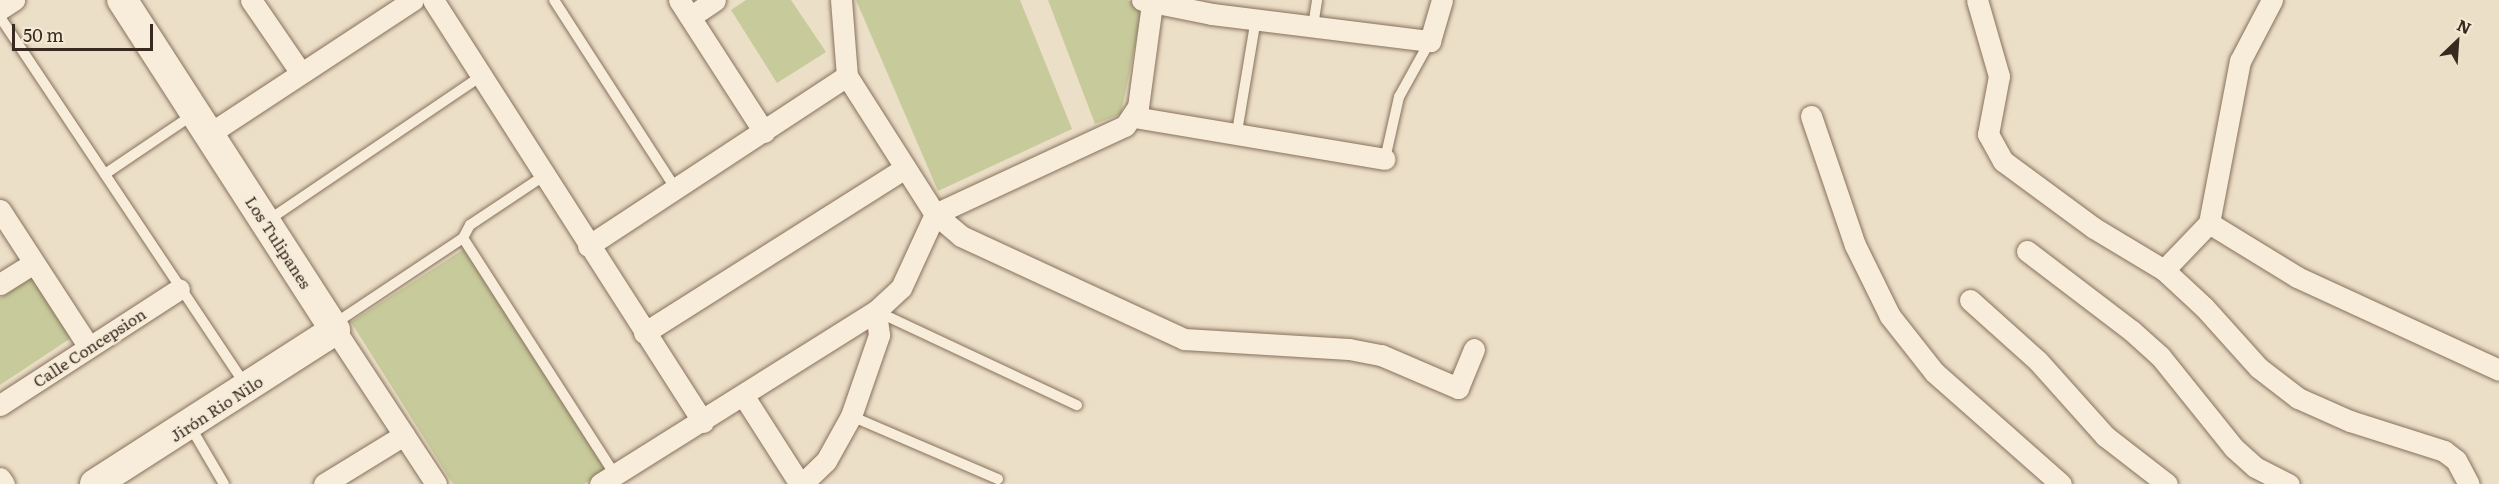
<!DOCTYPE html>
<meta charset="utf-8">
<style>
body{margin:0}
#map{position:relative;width:2499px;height:484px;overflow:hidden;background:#ecdfc7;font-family:Literata,serif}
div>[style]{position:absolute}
.green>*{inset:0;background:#c7ca9b}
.roads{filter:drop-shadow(0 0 2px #87715d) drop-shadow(0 0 2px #87715d)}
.lane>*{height:10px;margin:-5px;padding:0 5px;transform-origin:5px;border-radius:5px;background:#f7edda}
.street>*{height:21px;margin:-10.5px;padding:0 10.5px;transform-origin:10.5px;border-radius:10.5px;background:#f7edda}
.secondary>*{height:30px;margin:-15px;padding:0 15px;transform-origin:15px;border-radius:15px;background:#f7edda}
span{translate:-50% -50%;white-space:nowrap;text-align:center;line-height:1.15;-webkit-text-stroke:4.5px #f4ead6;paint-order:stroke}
.street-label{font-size:16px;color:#382a20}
.north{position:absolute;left:2427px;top:12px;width:60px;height:60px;-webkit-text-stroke:4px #f4ead6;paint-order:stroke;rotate:25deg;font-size:16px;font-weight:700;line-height:24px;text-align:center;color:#382a20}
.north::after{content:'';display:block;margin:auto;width:21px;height:27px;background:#382a20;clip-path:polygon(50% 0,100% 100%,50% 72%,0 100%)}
.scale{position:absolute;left:12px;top:24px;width:141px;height:27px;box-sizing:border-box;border:3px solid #382a20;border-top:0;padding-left:8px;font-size:18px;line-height:21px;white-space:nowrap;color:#382a20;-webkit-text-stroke:4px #f4ead6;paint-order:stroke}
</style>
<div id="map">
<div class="green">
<i style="clip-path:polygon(746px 0,791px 0,826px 52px,777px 83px,731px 10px)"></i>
<i style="clip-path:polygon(856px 0,1020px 0,1072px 129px,938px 191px)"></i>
<i style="clip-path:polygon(1048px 0,1127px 0,1143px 6px,1121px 114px,1095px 124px)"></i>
<i style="clip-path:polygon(464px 249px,606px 470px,584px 484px,453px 484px,351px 322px)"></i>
<i style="clip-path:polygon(34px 276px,74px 336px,0 385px,0 298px)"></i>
</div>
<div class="roads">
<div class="lane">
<i style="left:554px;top:0;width:225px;rotate:57.2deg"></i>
<i style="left:0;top:17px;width:443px;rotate:56.3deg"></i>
<i style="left:1313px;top:26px;width:26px;rotate:-81deg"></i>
<i style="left:1237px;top:132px;width:115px;rotate:-80.5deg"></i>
<i style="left:1385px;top:159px;width:64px;rotate:-77.3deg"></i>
<i style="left:1399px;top:97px;width:64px;rotate:-61deg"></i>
<i style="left:105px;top:174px;width:107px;rotate:-34deg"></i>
<i style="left:267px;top:221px;width:257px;rotate:-34.1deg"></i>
<i style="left:463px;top:238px;width:282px;rotate:57.3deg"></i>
<i style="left:876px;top:311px;width:222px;rotate:25.1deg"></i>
<i style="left:337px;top:327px;width:11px;rotate:-56deg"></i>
<i style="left:343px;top:318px;width:144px;rotate:-33.7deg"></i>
<i style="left:463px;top:238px;width:15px;rotate:-62deg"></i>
<i style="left:470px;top:225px;width:90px;rotate:-33.7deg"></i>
<i style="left:851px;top:416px;width:160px;rotate:23.2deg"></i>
<i style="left:190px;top:426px;width:67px;rotate:59.6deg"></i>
</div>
<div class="street">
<i style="left:251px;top:0;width:88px;rotate:55.6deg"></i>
<i style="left:433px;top:0;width:501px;rotate:57.39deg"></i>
<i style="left:679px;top:0;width:157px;rotate:57.2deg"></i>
<i style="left:841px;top:0;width:76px;rotate:85.5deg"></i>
<i style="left:847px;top:76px;width:164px;rotate:57.5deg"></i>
<i style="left:935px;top:214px;width:34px;rotate:40deg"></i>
<i style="left:961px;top:236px;width:246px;rotate:24.8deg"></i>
<i style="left:1184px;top:339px;width:165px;rotate:3.5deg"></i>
<i style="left:1349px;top:349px;width:33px;rotate:11deg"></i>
<i style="left:1381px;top:355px;width:84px;rotate:23.2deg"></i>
<i style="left:1458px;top:388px;width:42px;rotate:-67.7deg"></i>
<i style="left:1142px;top:0;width:71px;rotate:11.3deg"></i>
<i style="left:1212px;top:14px;width:220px;rotate:7.1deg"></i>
<i style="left:1430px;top:41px;width:43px;rotate:-73.7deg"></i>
<i style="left:1977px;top:0;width:79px;rotate:73.9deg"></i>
<i style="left:1999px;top:76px;width:59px;rotate:100.7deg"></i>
<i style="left:1988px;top:134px;width:31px;rotate:61deg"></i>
<i style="left:2003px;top:161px;width:113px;rotate:36.4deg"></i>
<i style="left:2094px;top:228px;width:82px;rotate:31deg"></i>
<i style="left:2164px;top:270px;width:54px;rotate:42.8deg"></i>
<i style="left:2204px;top:307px;width:82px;rotate:48deg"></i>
<i style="left:2259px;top:368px;width:49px;rotate:37.6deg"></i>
<i style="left:2298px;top:398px;width:57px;rotate:23.9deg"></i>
<i style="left:2350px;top:421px;width:99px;rotate:17.7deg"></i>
<i style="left:2444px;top:451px;width:15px;rotate:37deg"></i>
<i style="left:2456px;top:460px;width:27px;rotate:62deg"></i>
<i style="left:0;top:9px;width:17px;rotate:-33deg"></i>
<i style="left:690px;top:17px;width:30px;rotate:-34deg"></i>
<i style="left:1811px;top:116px;width:136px;rotate:71.2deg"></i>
<i style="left:1855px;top:245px;width:79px;rotate:63.8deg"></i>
<i style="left:1890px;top:316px;width:71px;rotate:51.8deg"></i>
<i style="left:1934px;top:372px;width:169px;rotate:41.4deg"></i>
<i style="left:1134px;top:117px;width:254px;rotate:9.5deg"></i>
<i style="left:209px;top:134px;width:244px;rotate:-33.3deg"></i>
<i style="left:0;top:210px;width:163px;rotate:57deg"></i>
<i style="left:2209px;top:223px;width:103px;rotate:31.5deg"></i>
<i style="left:2297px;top:277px;width:222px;rotate:24.7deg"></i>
<i style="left:588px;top:246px;width:310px;rotate:-33.3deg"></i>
<i style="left:2027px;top:251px;width:132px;rotate:37.3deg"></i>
<i style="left:2132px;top:331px;width:38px;rotate:42deg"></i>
<i style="left:2160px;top:356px;width:118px;rotate:51.2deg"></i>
<i style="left:2234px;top:448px;width:28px;rotate:42deg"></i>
<i style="left:2255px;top:467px;width:38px;rotate:27deg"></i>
<i style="left:2164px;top:270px;width:65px;rotate:-46.2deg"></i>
<i style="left:2209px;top:223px;width:165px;rotate:-79.2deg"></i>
<i style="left:2240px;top:61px;width:69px;rotate:-62.3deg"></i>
<i style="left:0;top:284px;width:39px;rotate:-32deg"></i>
<i style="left:1970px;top:300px;width:91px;rotate:41.9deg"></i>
<i style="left:2038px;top:361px;width:101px;rotate:48.2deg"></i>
<i style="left:2105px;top:436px;width:78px;rotate:37.7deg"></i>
<i style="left:335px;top:330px;width:184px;rotate:56.7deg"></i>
<i style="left:644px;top:333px;width:309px;rotate:-32.3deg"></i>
<i style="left:743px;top:395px;width:106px;rotate:57.4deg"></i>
<i style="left:0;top:405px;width:213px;rotate:-32.9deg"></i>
<i style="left:0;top:478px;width:7px;rotate:56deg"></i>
<i style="left:324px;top:484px;width:94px;rotate:-31.5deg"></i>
<i style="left:600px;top:484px;width:326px;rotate:-32.1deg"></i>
<i style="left:876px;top:311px;width:34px;rotate:-43deg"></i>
<i style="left:901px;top:288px;width:81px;rotate:-65.3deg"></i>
<i style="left:935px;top:214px;width:209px;rotate:-24.9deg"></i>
<i style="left:1125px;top:126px;width:23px;rotate:-56deg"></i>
<i style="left:1138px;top:107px;width:104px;rotate:-82.3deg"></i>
<i style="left:802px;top:484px;width:33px;rotate:-44deg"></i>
<i style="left:826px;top:461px;width:51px;rotate:-60.9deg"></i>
<i style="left:851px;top:416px;width:86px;rotate:-70.9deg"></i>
<i style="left:879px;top:335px;width:24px;rotate:-97deg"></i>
</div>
<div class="secondary">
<i style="left:95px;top:484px;width:285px;rotate:-32.7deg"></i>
<i style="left:335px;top:330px;width:393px;rotate:-122.8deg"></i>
</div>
</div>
<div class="street-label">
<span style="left:279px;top:242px;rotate:57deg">Los Tulipanes</span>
<span style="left:89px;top:347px;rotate:-33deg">Calle Concepsion</span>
<span style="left:216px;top:408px;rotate:-33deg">Jirón Rio Nilo</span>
</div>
<div class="north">N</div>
<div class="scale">50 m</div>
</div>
